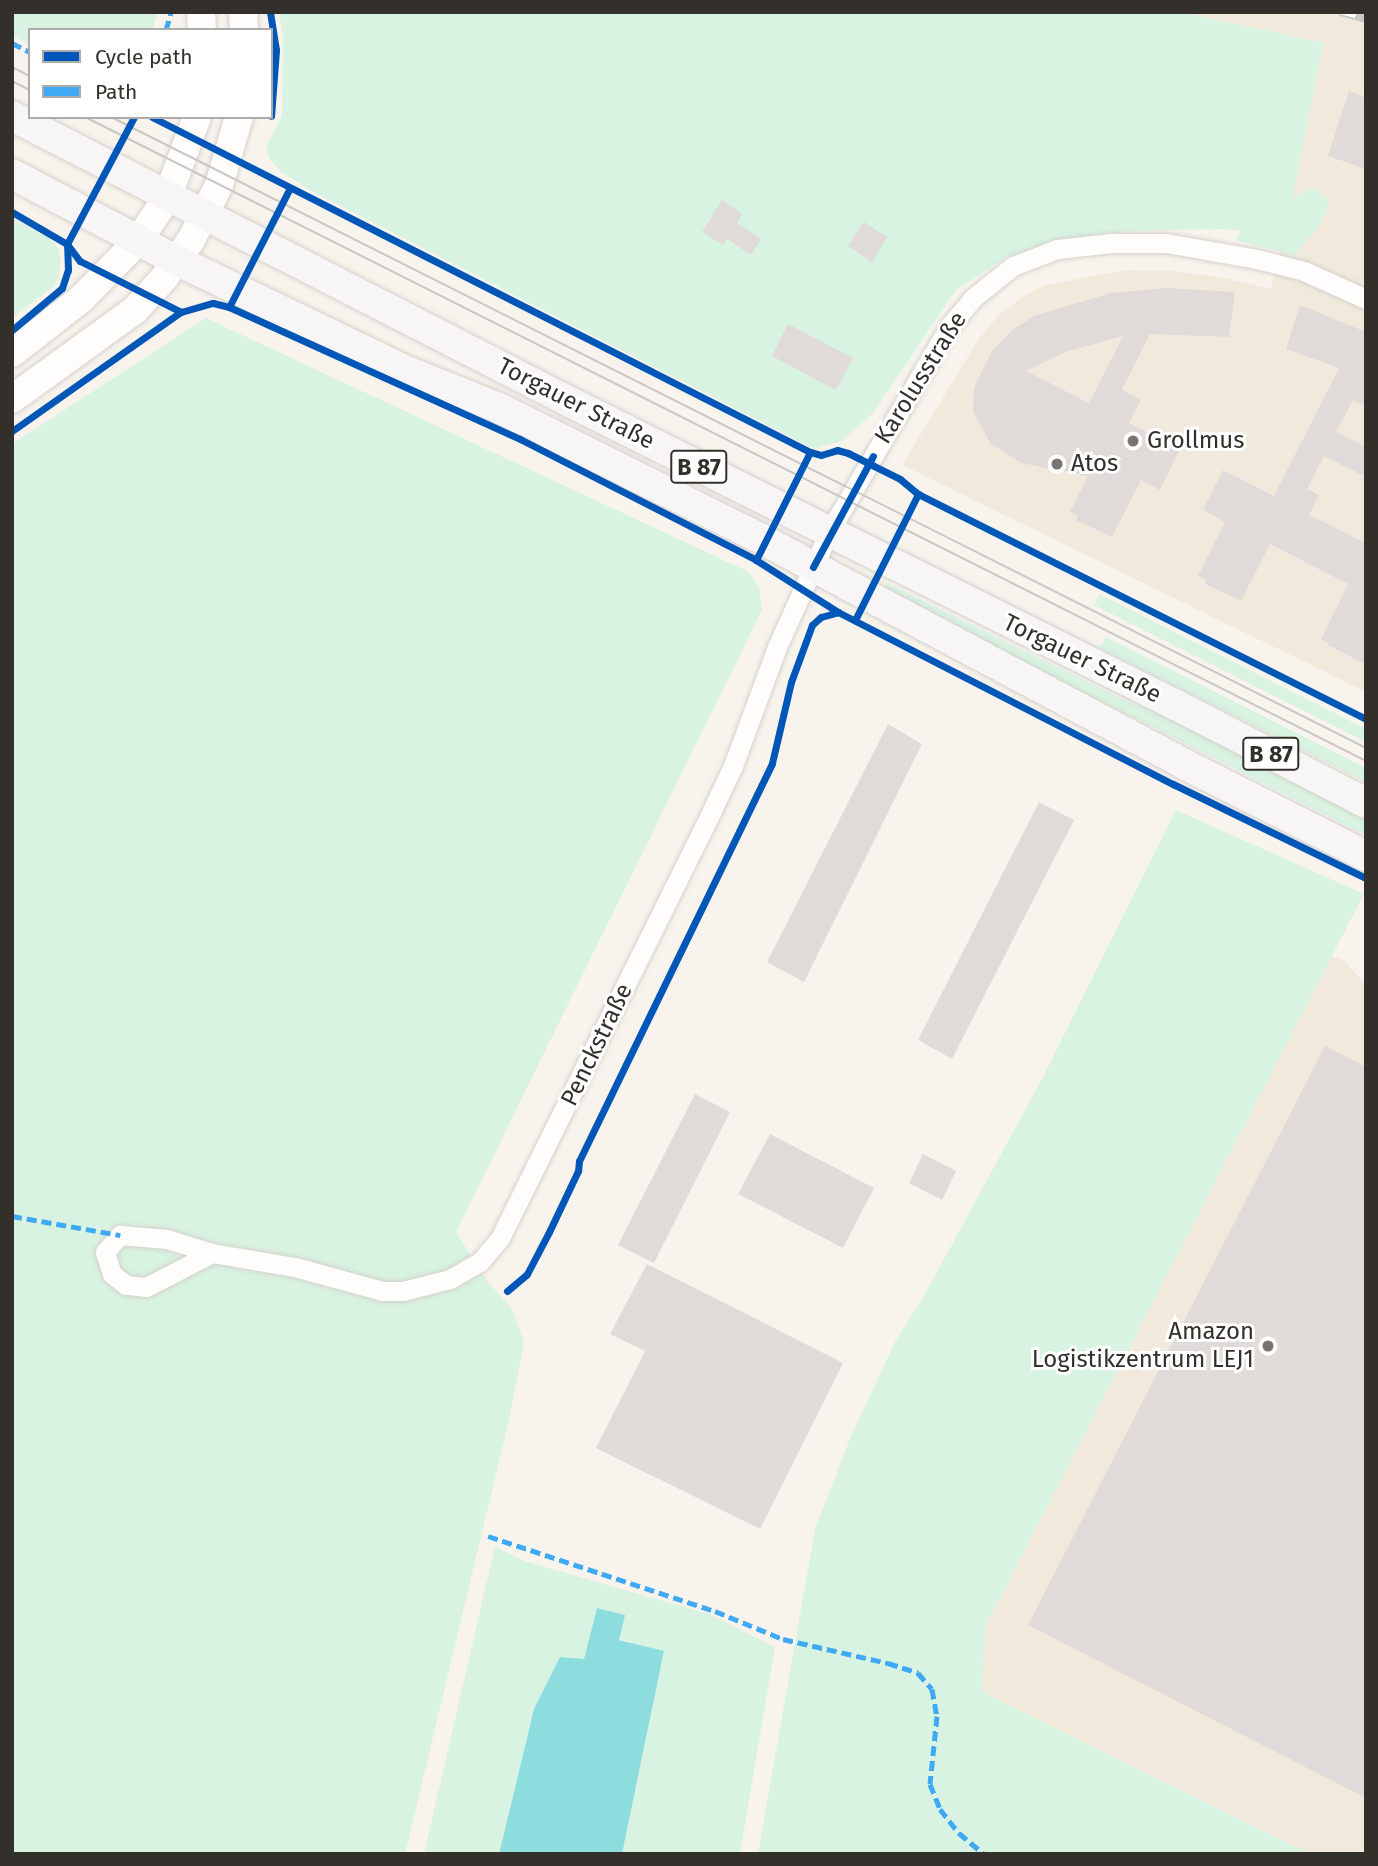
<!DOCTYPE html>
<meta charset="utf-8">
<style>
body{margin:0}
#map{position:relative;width:1378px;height:1866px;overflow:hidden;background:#f8f4ed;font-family:"Fira Sans",sans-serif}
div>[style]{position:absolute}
.built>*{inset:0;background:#f1eadc}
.green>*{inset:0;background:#d8f3e1}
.water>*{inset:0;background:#8eddde}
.building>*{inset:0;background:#e0dbd8}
.roads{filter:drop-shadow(0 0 2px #d4d1cc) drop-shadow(0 0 2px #d4d1cc)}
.street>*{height:19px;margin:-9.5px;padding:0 9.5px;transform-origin:9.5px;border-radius:9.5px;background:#fefdfc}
.secondary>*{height:28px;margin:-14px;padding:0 14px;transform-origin:14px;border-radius:14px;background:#fefdfc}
.primary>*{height:30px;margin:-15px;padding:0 15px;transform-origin:15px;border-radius:15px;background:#f8f5f7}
.tram>*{height:2px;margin:-1px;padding:0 1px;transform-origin:1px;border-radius:1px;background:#c8c7c5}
.rail>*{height:8px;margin-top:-4px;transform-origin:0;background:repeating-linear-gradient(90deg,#fff 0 16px,#c8c7c5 0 32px);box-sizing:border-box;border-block:2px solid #c8c7c5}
.quiet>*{height:5px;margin-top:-2.5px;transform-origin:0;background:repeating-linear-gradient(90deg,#3fa9f5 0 10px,transparent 0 15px)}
.cycleway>*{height:7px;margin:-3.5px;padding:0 3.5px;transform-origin:3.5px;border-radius:3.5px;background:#0057b8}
.dots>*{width:19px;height:19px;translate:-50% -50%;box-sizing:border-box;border:4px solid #fff;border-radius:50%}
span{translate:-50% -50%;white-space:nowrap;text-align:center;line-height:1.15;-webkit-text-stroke:6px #fff;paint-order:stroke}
.shield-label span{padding:2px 5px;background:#fff;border:2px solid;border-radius:5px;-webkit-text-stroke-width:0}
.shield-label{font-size:23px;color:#33302b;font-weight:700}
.street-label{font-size:24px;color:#33302b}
.poi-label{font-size:24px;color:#33302b}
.left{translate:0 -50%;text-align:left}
.right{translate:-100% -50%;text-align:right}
.frame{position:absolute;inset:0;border:14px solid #33302b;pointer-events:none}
.legend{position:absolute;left:28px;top:28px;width:245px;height:91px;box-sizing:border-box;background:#fff;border:2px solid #adacaa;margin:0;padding:9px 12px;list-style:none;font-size:21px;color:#33302b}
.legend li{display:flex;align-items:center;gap:14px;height:35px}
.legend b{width:35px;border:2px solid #adacaa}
</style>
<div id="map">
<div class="built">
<i style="clip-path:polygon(1181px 12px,1366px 12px,1366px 692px,902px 465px,978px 340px,999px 315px,1022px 297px,1045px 285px,1127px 270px,1173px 271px,1224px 278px,1271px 289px,1323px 43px)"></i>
<i style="clip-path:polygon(1331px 956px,1343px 960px,1366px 984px,1366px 1854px,1310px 1854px,982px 1692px,985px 1627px)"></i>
</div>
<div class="green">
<i style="clip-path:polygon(12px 12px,158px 12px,152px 30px,30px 30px,30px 45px,12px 36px)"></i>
<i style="clip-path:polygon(279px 12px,1181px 12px,1323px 43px,1292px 199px,1312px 188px,1325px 197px,1328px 206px,1319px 227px,1294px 255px,1236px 240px,1241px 231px,1223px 229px,1128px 231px,1071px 238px,1007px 257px,956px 290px,873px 413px,842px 441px,814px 449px,315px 193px,281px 172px,269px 158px,266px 147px,282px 116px,283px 37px)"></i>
<i style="clip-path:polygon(12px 218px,49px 238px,58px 248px,61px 261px,59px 277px,53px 287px,12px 318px)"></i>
<i style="clip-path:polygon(206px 318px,749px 572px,759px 587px,762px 610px,456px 1232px,487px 1281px,512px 1309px,524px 1342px,509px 1420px,405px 1854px,12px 1854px,12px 444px)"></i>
<i style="clip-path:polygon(887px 583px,1124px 700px,1199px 729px,1366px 813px,1366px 835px,887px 593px,884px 589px)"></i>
<i style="clip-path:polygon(1099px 594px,1366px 729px,1366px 742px,1094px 605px)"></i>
<i style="clip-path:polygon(1106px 637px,1366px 768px,1366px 782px,1100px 648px)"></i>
<i style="clip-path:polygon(1176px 810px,1364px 894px,985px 1627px,982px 1692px,1310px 1854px,758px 1854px,815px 1529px,851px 1436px,896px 1340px,924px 1296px,1043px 1077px)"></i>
<i style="clip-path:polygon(495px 1546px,524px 1561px,712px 1615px,775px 1647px,740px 1854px,622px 1854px,664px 1652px,619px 1639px,597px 1609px,584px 1659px,534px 1709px,499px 1854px,424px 1854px)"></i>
</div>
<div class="water">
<i style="clip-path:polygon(597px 1608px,625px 1615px,619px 1640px,664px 1651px,622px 1854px,499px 1854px,534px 1709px,560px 1657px,584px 1659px)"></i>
</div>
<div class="building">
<i style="clip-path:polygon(1349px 91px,1366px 97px,1366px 169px,1328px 156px)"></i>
<i style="clip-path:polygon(722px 200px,742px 214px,737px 223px,761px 239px,751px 255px,727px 239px,723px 245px,702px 232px)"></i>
<i style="clip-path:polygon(864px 222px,887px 237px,872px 262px,848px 246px)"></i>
<i style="clip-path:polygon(evenodd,1167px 288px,1235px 292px,1229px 337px,1150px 334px,1122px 390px,1141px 400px,1129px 423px,1180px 449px,1160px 490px,1141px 480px,1112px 537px,1076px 520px,1078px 516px,1070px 512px,1088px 476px,1021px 463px,990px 443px,973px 411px,974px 388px,992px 351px,1012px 330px,1034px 316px,1111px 293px,1167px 288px,1123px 336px,1089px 403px,1026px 371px,1068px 351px,1123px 336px)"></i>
<i style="clip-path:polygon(1300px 305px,1366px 332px,1366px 407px,1353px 400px,1336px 432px,1366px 447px,1366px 477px,1324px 456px,1307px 489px,1319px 495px,1309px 515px,1366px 543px,1366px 665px,1328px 645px,1329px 643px,1321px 639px,1348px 584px,1270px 544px,1241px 601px,1205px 584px,1206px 580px,1198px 576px,1225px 522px,1203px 510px,1223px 470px,1274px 496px,1339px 368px,1286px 349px)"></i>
<i style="clip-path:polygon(788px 324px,853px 358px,836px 390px,772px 356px)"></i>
<i style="clip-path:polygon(888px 724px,922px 744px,804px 982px,767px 962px)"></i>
<i style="clip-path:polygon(1039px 802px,1074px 820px,952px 1059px,918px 1040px)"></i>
<i style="clip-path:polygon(1325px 1046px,1366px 1067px,1366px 1798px,1028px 1625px)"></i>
<i style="clip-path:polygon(695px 1094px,730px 1112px,654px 1263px,618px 1245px)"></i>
<i style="clip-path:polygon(770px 1134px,874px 1188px,843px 1248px,738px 1194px)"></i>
<i style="clip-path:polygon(923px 1154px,956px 1171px,942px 1200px,909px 1183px)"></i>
<i style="clip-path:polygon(647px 1264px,843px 1363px,760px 1529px,596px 1448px,645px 1351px,610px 1334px)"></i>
</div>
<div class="roads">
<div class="street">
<i style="left:212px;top:1253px;width:74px;rotate:152.7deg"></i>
<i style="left:146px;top:1287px;width:20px;rotate:-174deg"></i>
<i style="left:126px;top:1285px;width:18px;rotate:-142deg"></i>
<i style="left:112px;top:1274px;width:23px;rotate:-108deg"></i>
<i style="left:105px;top:1252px;width:23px;rotate:-49deg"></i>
<i style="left:120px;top:1235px;width:47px;rotate:4.9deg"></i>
<i style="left:167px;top:1239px;width:47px;rotate:17.3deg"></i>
<i style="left:212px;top:1253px;width:84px;rotate:9.6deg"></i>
<i style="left:295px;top:1267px;width:90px;rotate:15.4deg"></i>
<i style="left:382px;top:1291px;width:21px"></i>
<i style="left:403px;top:1291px;width:49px;rotate:-14.3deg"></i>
<i style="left:450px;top:1279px;width:34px;rotate:-30deg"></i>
<i style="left:480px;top:1262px;width:31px;rotate:-50deg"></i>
<i style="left:500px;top:1238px;width:478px;rotate:-63.6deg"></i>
<i style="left:712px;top:810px;width:49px;rotate:-64.5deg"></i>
<i style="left:733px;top:766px;width:127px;rotate:-69.7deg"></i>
<i style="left:777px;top:647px;width:126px;rotate:-65.7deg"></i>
<i style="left:829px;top:532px;width:236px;rotate:-59.7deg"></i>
<i style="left:948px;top:328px;width:39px;rotate:-50deg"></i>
<i style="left:973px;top:298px;width:51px;rotate:-38.7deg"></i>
<i style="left:1013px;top:266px;width:47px;rotate:-21.1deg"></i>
<i style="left:1057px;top:249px;width:55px;rotate:-6.2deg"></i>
<i style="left:1112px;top:243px;width:54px"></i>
<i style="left:1166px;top:243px;width:92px;rotate:10deg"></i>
<i style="left:1257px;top:259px;width:49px;rotate:14.3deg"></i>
<i style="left:1304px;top:271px;width:68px;rotate:24.3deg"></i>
</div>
<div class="secondary">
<i style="left:201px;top:12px;width:18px;rotate:87deg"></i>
<i style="left:243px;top:12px;width:18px;rotate:87deg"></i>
<i style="left:12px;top:353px;width:88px;rotate:-38deg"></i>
<i style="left:81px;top:299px;width:81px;rotate:-45.5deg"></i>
<i style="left:138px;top:241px;width:52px;rotate:-56deg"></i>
<i style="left:167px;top:198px;width:86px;rotate:-69.7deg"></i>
<i style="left:12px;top:399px;width:152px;rotate:-35.9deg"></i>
<i style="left:135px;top:310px;width:43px;rotate:-47.8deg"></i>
<i style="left:164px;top:278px;width:47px;rotate:-54.6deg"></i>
<i style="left:191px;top:240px;width:62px;rotate:-63deg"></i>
<i style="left:219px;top:185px;width:71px;rotate:-73.6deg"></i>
</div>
<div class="primary">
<i style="left:12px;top:116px;width:627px;rotate:27.14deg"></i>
<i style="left:570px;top:402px;width:678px;rotate:26.57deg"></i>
<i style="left:1176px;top:705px;width:214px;rotate:27.3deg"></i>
<i style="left:12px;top:174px;width:187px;rotate:27.7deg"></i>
<i style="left:178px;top:261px;width:256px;rotate:25.7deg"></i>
<i style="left:409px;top:372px;width:99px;rotate:21.9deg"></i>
<i style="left:501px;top:409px;width:278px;rotate:26.5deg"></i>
<i style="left:750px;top:533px;width:492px;rotate:28deg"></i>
<i style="left:1184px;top:764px;width:204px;rotate:26.8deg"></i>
</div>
</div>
<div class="tram">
<i style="left:12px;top:67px;width:20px;rotate:27deg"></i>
<i style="left:12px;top:81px;width:20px;rotate:27deg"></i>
<i style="left:85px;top:117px;width:1434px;rotate:26.69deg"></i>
<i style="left:111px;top:117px;width:1405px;rotate:26.69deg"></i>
</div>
<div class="rail">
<i style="left:1340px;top:12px;width:27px;rotate:15deg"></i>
</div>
<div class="quiet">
<i style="left:166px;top:30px;width:19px;rotate:-74deg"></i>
<i style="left:12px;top:43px;width:20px;rotate:27deg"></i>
<i style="left:12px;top:1216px;width:110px;rotate:10deg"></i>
<i style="left:488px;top:1536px;width:239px;rotate:18.3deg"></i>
<i style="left:715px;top:1611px;width:74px;rotate:22.4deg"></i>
<i style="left:783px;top:1639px;width:108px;rotate:12.9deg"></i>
<i style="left:888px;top:1663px;width:32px;rotate:18deg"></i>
<i style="left:918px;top:1673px;width:21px;rotate:49deg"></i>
<i style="left:932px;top:1689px;width:27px;rotate:80deg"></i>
<i style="left:937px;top:1716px;width:68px;rotate:95.9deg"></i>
<i style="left:930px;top:1784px;width:27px;rotate:68deg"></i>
<i style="left:940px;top:1809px;width:31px;rotate:52deg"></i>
<i style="left:959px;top:1833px;width:33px;rotate:40deg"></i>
</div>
<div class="cycleway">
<i style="left:270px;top:12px;width:38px;rotate:81deg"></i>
<i style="left:276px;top:50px;width:66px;rotate:94.3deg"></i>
<i style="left:152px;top:117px;width:738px;rotate:26.98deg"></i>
<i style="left:810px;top:452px;width:11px;rotate:15deg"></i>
<i style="left:821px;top:455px;width:17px;rotate:-17deg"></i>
<i style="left:837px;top:450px;width:11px;rotate:15deg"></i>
<i style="left:848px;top:453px;width:58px;rotate:26.6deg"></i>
<i style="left:900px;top:479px;width:23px;rotate:40deg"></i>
<i style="left:918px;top:494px;width:501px;rotate:26.67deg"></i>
<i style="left:12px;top:212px;width:64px;rotate:30.2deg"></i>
<i style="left:67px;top:244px;width:21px;rotate:53deg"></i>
<i style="left:80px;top:261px;width:113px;rotate:26.8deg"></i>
<i style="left:229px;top:307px;width:131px;rotate:-62.9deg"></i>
<i style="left:12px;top:330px;width:65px;rotate:-40deg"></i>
<i style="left:62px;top:288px;width:19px;rotate:-72deg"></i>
<i style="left:68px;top:270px;width:26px;rotate:-92deg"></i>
<i style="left:67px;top:244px;width:144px;rotate:-62.2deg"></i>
<i style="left:12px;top:431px;width:207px;rotate:-35.2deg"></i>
<i style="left:181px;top:312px;width:33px;rotate:-16deg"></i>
<i style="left:213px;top:303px;width:16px;rotate:14deg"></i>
<i style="left:229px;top:307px;width:320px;rotate:24.4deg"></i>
<i style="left:520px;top:439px;width:265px;rotate:27.1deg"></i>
<i style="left:756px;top:560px;width:97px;rotate:32.4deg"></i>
<i style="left:838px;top:612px;width:377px;rotate:27.2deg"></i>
<i style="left:1173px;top:784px;width:215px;rotate:26deg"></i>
<i style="left:756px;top:560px;width:121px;rotate:-63.4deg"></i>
<i style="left:813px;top:567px;width:126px;rotate:-61.6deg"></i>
<i style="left:855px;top:620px;width:141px;rotate:-63.4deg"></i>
<i style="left:507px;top:1291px;width:26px;rotate:-40deg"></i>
<i style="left:527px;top:1274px;width:47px;rotate:-62.4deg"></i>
<i style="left:549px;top:1232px;width:68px;rotate:-64.6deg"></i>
<i style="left:578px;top:1171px;width:10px;rotate:-84deg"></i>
<i style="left:579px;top:1161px;width:442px;rotate:-64.1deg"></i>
<i style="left:772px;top:763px;width:83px;rotate:-76.8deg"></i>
<i style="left:791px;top:682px;width:61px;rotate:-69.8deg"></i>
<i style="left:812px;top:625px;width:12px;rotate:-42deg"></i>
<i style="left:821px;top:617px;width:18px;rotate:-16deg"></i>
</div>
<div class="dots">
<i style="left:1133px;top:441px;background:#78756f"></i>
<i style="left:1057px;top:464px;background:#78756f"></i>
<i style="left:1268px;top:1346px;background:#78756f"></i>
</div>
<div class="shield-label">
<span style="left:699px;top:467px">B 87</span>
<span style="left:1271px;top:754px">B 87</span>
</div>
<div class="street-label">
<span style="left:921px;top:378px;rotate:-58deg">Karolusstraße</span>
<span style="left:576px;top:404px;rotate:27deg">Torgauer Straße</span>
<span style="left:1082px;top:659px;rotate:26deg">Torgauer Straße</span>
<span style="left:597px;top:1045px;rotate:-64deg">Penckstraße</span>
</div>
<div class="poi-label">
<span class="left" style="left:1147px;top:441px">Grollmus</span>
<span class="left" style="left:1071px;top:464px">Atos</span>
<span class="right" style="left:1254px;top:1346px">Amazon<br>Logistikzentrum LEJ1</span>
</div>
<div class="frame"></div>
<ul class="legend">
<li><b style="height:9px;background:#0057b8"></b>Cycle path</li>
<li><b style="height:9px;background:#3fa9f5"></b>Path</li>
</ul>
</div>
